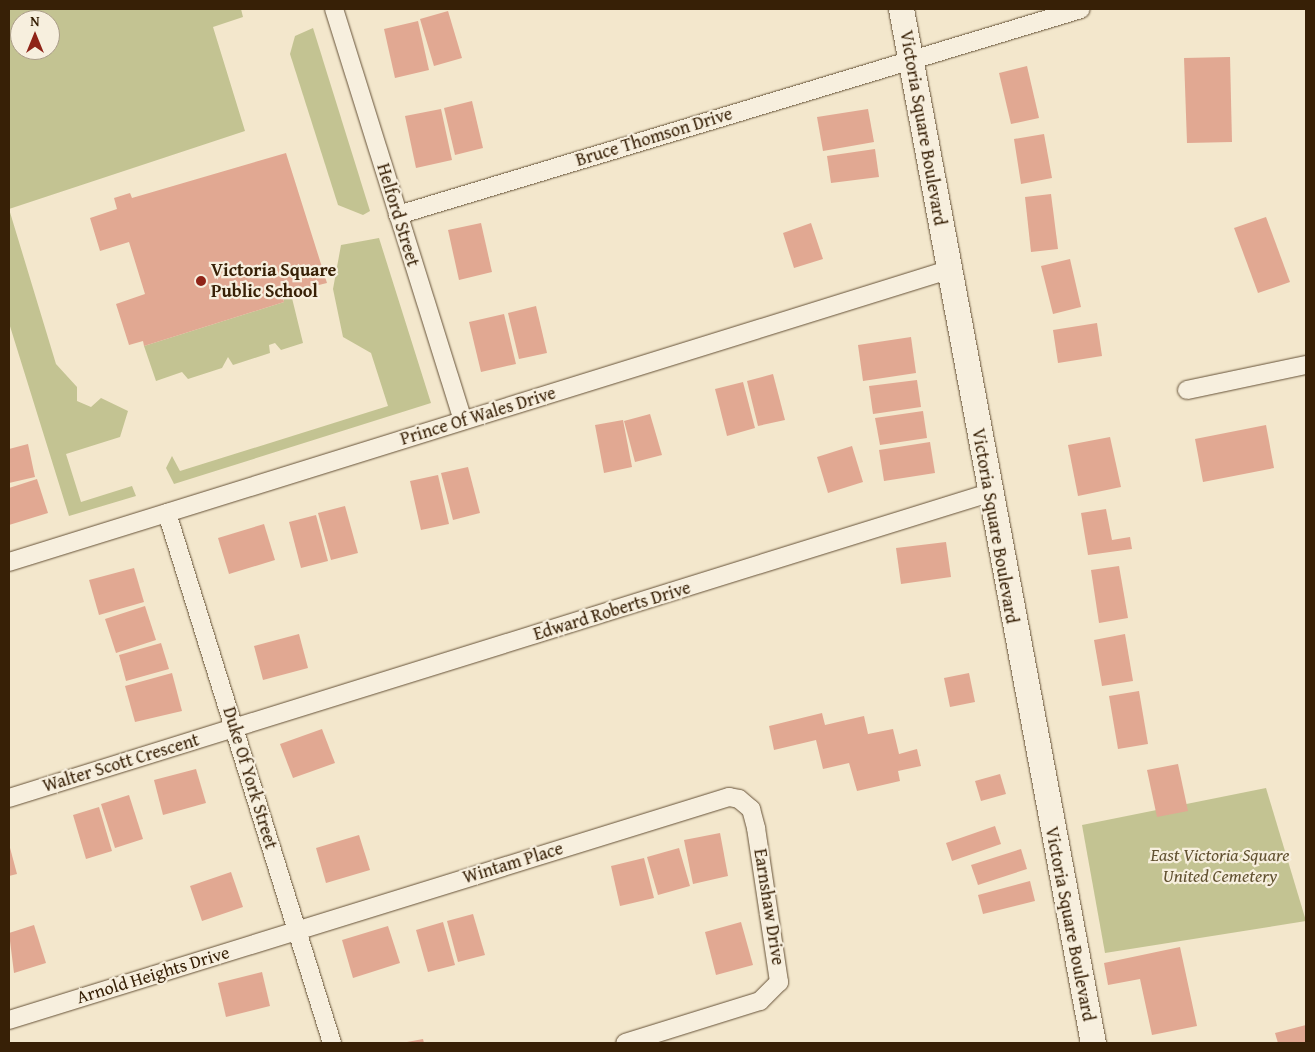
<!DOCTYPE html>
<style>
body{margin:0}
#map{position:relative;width:1315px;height:1052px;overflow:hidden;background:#f3e7cc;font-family:"Gentium Book Plus",serif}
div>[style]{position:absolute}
.green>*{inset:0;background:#c3c392}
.building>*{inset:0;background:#e1a892}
.roads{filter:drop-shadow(0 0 1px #665238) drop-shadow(0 0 1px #665238)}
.street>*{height:18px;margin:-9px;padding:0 9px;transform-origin:9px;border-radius:9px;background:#f7efde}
.secondary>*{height:25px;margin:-12.5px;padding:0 12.5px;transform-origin:12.5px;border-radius:12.5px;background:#f7efde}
.dots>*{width:14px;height:14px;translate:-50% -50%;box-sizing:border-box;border:2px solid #f7efde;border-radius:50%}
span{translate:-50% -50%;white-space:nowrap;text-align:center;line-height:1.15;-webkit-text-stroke:4.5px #f7efde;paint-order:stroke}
.street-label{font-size:18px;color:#372006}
.poi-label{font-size:18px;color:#372006;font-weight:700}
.left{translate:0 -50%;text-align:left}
.park-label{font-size:18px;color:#615130;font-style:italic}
.frame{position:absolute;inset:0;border:10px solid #372006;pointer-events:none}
.north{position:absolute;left:10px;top:10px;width:50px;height:50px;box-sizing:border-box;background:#f7efde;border:1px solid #aa9c88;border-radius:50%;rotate:0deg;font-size:14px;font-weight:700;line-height:20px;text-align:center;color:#372006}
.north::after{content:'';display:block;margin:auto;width:18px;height:22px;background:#8f2418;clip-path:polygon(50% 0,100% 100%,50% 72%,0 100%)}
</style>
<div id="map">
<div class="green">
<i style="clip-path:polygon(evenodd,9px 9px,241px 9px,243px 17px,213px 27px,245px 131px,9px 209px,56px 364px,77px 387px,77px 401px,91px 407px,101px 398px,128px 411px,120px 437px,66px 454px,81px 502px,132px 486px,136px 496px,69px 516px,9px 323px,9px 9px,20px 20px,50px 20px,50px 50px,20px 50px,20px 20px)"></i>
<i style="clip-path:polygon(313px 28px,370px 211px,363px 215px,338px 205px,290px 54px,295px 36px)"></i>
<i style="clip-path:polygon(379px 238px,431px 403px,174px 484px,166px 468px,172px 456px,180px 471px,388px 406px,371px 353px,343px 337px,333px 289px,341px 245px)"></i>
<i style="clip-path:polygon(291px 294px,303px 343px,281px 350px,275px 343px,269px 345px,270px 353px,233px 365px,228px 357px,222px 368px,188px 379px,182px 372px,156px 381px,144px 346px,284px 302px,283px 296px)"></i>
<i style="clip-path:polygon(1266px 788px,1306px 921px,1105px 953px,1082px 825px)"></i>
</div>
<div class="building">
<i style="clip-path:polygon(448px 11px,462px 58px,434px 66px,420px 19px)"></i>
<i style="clip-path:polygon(418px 21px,429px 70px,395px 78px,384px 29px)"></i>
<i style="clip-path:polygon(1230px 57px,1232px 142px,1187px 143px,1184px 58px)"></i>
<i style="clip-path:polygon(1027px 66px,1039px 118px,1011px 124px,999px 73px)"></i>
<i style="clip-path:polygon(472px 101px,483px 148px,455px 155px,444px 108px)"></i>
<i style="clip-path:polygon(441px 109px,452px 160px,416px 168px,405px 116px)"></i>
<i style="clip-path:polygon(868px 109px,874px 142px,823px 151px,817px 117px)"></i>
<i style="clip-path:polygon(1044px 134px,1052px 178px,1021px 184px,1014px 139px)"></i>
<i style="clip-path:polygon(875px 149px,879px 177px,831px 183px,827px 156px)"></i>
<i style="clip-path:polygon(286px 153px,327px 283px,282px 294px,284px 302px,144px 346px,143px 341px,129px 345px,116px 304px,145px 294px,129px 242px,100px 251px,90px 218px,117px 209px,114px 198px,130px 193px,132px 198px)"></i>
<i style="clip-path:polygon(1051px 194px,1058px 249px,1031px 252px,1025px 197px)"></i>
<i style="clip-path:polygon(1266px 217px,1290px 282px,1258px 293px,1234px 228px)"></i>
<i style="clip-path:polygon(481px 223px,492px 272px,459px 280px,448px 230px)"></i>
<i style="clip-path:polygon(811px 223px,823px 259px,794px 268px,783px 233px)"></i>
<i style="clip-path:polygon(1070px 259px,1081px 307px,1053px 314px,1041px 266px)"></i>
<i style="clip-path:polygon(536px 306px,547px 353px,519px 359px,508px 313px)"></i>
<i style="clip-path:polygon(504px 314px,516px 364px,481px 372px,469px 322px)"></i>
<i style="clip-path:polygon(1097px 323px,1102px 356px,1058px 363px,1053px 330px)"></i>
<i style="clip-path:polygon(911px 337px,916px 373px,863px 381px,858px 345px)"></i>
<i style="clip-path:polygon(773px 374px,785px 420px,758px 426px,747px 381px)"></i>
<i style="clip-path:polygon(917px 380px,921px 407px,873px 414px,869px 386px)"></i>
<i style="clip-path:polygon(743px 382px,755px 428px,727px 436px,715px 389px)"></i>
<i style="clip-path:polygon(923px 411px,927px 438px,880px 445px,875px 418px)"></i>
<i style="clip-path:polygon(650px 414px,662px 455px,635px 462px,624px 421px)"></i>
<i style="clip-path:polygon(623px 420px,632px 467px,604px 473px,595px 425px)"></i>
<i style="clip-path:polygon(1266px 425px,1274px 468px,1203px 482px,1195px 439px)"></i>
<i style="clip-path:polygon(1110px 437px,1121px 487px,1078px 496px,1068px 445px)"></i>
<i style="clip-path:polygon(930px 442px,935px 473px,884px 481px,879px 450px)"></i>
<i style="clip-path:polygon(28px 444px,35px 477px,9px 483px,9px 449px)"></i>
<i style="clip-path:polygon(852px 446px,863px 482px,828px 493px,817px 457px)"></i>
<i style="clip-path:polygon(468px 467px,480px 513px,453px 520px,441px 473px)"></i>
<i style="clip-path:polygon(438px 475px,449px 524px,421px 530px,410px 481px)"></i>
<i style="clip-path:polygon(37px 479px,48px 513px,9px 525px,9px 488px)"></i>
<i style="clip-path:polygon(345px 506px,358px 553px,331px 560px,318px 513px)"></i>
<i style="clip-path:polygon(1106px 509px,1112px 540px,1130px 537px,1132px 549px,1088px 555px,1081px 513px)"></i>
<i style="clip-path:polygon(316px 515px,328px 561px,301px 568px,289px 522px)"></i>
<i style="clip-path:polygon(264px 524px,275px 560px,229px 574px,218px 538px)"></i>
<i style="clip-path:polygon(946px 542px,951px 577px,901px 584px,896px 548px)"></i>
<i style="clip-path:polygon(1119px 566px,1128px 618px,1099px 623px,1091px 570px)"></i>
<i style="clip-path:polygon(134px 568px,144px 602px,99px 615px,89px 580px)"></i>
<i style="clip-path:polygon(145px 606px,156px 640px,116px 653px,105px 619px)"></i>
<i style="clip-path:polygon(299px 634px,308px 668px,263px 680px,254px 646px)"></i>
<i style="clip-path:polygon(1125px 634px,1133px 681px,1102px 686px,1094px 640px)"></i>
<i style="clip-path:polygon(161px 643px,169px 669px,126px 681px,119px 655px)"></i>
<i style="clip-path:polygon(172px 673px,182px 711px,135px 722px,125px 686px)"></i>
<i style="clip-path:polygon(969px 673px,975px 702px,950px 707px,944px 678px)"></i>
<i style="clip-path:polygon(1139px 691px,1148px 744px,1118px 749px,1109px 696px)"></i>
<i style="clip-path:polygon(822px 713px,825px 725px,864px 716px,868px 734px,893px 729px,899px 754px,917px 749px,921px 766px,898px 771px,900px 781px,857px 791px,849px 763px,823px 769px,816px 740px,774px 750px,769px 726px)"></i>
<i style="clip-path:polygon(322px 729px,335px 763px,293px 778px,280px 744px)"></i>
<i style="clip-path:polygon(1178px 764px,1188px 811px,1157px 817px,1147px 770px)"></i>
<i style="clip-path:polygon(196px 769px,206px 803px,163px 815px,154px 780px)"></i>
<i style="clip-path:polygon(1000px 774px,1006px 794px,981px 801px,975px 781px)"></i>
<i style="clip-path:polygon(129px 795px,143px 839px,115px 848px,101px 804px)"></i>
<i style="clip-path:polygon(99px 807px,112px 851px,86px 859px,73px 815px)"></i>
<i style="clip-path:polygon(995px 826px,1001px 844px,952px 861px,946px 843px)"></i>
<i style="clip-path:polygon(720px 833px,728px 876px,693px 884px,684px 840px)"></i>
<i style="clip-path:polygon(359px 835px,370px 870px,326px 883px,316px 848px)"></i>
<i style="clip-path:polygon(9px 844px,17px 874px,9px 876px)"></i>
<i style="clip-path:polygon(679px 848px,690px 886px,658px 895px,647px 857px)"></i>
<i style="clip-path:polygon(1021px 849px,1027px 869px,978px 885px,971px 865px)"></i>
<i style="clip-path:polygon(644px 858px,654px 898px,620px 906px,611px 866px)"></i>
<i style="clip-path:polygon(231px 872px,243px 907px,202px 921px,190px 886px)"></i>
<i style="clip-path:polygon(1030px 881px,1035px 901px,983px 914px,978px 895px)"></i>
<i style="clip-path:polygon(473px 914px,485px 955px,458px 962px,447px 921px)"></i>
<i style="clip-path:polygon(443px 922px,455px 965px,428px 972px,416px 930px)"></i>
<i style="clip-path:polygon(741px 922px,753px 965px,716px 975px,705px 932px)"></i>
<i style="clip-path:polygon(34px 925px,46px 963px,14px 973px,9px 933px)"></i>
<i style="clip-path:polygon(388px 926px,400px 963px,353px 978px,342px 940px)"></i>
<i style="clip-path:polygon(1180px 947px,1197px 1026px,1152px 1035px,1140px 979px,1108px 985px,1104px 963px)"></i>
<i style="clip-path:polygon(262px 972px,270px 1006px,226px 1017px,218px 983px)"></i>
<i style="clip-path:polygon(1306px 1025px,1306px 1043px,1278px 1043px,1275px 1033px)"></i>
<i style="clip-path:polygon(423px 1039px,424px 1043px,407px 1043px,407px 1042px)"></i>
</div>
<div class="roads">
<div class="street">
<i style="left:334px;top:9px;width:431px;rotate:72.6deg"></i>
<i style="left:398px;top:215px;width:713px;rotate:-16.78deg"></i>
<i style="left:1187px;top:390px;width:122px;rotate:-11.9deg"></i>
<i style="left:167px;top:513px;width:555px;rotate:72.71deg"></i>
<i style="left:9px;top:562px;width:983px;rotate:-17.27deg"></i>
<i style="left:9px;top:798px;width:1026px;rotate:-17.29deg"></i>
<i style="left:9px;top:1020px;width:754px;rotate:-17.21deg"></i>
<i style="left:729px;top:797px;width:10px;rotate:11deg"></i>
<i style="left:739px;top:799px;width:16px;rotate:40deg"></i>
<i style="left:751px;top:809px;width:20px;rotate:75deg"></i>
<i style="left:756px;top:828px;width:156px;rotate:81.5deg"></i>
<i style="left:779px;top:982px;width:27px;rotate:135deg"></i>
<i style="left:760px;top:1001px;width:141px;rotate:162.7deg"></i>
</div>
<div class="secondary">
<i style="left:901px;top:9px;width:1052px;rotate:79.48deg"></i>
</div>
</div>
<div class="dots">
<i style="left:201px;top:281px;background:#8f2418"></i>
</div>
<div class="street-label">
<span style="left:923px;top:128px;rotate:80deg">Victoria Square Boulevard</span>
<span style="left:654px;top:137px;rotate:-17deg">Bruce Thomson Drive</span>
<span style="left:398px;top:215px;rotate:73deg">Helford Street</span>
<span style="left:478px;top:416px;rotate:-17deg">Prince Of Wales Drive</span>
<span style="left:995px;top:526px;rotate:80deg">Victoria Square Boulevard</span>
<span style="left:612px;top:611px;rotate:-17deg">Edward Roberts Drive</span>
<span style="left:121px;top:763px;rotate:-17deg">Walter Scott Crescent</span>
<span style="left:250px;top:778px;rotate:73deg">Duke Of York Street</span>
<span style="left:513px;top:863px;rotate:-17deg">Wintam Place</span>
<span style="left:769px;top:907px;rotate:81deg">Earnshaw Drive</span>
<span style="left:1070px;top:924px;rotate:79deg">Victoria Square Boulevard</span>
<span style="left:153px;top:975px;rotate:-17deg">Arnold Heights Drive</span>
</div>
<div class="poi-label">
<span class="left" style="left:211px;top:281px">Victoria Square<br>Public School</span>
</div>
<div class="park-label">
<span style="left:1220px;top:866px">East Victoria Square<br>United Cemetery</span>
</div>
<div class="frame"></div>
<div class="north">N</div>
</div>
